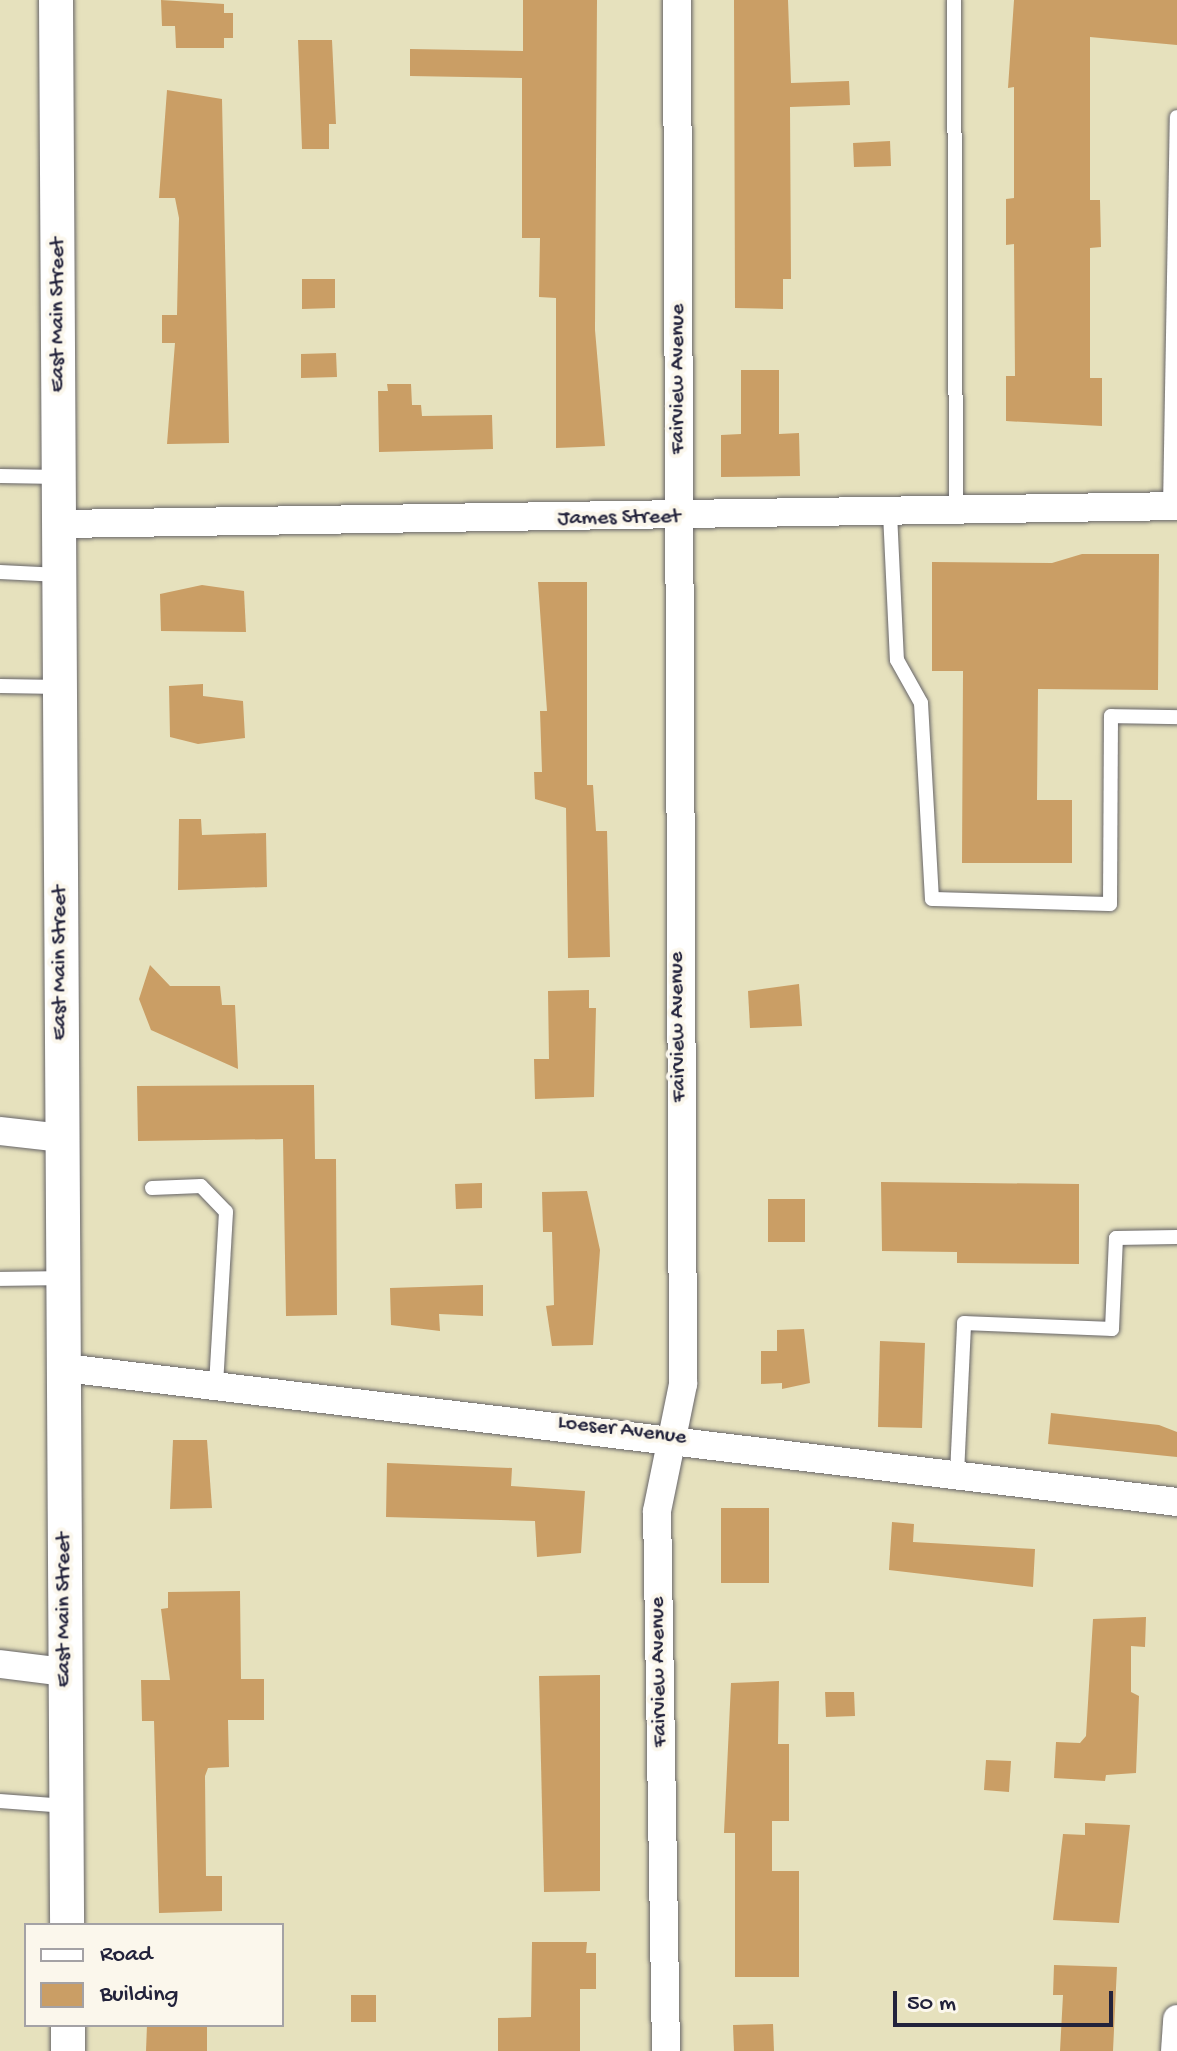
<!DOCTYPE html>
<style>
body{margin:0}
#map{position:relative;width:1177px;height:2051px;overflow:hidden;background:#e6e1bd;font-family:"Gochi Hand",sans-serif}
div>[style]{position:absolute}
.building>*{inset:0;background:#ca9e65}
.roads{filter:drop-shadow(0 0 2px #676568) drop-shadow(0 0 2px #676568)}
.service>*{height:14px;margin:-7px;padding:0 7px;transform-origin:7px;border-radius:7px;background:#fff}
.minor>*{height:28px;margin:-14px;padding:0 14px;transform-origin:14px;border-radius:14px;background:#fff}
.tertiary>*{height:34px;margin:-17px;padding:0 17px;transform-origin:17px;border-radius:17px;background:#fff}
span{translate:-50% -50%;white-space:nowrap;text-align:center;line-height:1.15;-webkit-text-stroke:8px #fbf7ec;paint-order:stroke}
.street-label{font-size:22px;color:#22223b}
.legend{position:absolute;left:24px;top:1923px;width:260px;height:104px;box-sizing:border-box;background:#fbf7ec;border:2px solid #a4a2a5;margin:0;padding:10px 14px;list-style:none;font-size:24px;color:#22223b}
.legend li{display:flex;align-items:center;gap:16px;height:40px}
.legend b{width:40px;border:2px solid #a4a2a5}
.scale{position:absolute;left:893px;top:1991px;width:220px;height:36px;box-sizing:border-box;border:4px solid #22223b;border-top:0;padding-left:10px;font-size:24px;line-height:28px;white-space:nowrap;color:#22223b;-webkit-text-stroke:6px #fbf7ec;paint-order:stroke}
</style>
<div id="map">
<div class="building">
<i style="clip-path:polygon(161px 0,224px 4px,224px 13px,233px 13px,233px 38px,224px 38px,224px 48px,176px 48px,175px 26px,162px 26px)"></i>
<i style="clip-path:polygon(523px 0,597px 0,595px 330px,605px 446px,556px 448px,556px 298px,539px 297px,540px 238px,522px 238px,522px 78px,410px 76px,410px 49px,523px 51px)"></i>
<i style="clip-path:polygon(734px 0,788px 0,791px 83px,849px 81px,850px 105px,790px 107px,791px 279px,783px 279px,783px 309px,735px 308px)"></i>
<i style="clip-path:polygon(1014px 0,1177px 0,1177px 45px,1090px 37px,1090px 200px,1100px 200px,1101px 247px,1090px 248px,1090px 378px,1102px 378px,1102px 426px,1006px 421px,1006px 376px,1015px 376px,1014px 244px,1006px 245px,1006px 199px,1014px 198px,1014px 87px,1008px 88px)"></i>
<i style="clip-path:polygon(298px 40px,332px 40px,336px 124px,329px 124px,329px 149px,302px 149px)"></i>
<i style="clip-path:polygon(167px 90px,222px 99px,229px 443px,167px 444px,175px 343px,162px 343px,162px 315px,177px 315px,179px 218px,175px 198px,159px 198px)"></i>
<i style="clip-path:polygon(890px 141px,891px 166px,854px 167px,853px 143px)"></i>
<i style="clip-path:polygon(302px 279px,335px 279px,335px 308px,302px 309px)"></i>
<i style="clip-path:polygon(336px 353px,337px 377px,301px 378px,301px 354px)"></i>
<i style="clip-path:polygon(741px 370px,779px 370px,779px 434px,799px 433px,800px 476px,721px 477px,721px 435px,741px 434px)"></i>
<i style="clip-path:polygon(387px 384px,411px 384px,412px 405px,421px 405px,422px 416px,492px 415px,493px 449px,379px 452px,378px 391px,388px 391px)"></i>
<i style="clip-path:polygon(1082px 554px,1159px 554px,1158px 690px,1038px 689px,1037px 800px,1072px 800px,1072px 863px,962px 863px,963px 671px,932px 671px,932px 562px,1052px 563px)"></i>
<i style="clip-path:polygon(538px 582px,587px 582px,587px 785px,593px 785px,596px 831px,607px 831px,610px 957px,568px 958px,566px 808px,535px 799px,534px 772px,542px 772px,540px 711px,547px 711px)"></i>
<i style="clip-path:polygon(202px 585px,244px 591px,246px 632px,161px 631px,160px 594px)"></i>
<i style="clip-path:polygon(203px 684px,203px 696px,243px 701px,245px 738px,198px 744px,170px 737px,169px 686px)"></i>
<i style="clip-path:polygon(179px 819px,201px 819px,202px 835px,266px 833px,267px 887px,178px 890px)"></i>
<i style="clip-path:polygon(150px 965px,170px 986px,220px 986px,222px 1005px,235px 1005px,238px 1069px,151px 1030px,139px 999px)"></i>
<i style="clip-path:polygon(799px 984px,802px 1026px,750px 1028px,748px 991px)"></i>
<i style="clip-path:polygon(589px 990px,589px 1008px,596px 1008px,594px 1097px,535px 1099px,534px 1059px,549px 1059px,548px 991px)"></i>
<i style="clip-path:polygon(314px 1085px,315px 1159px,336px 1159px,337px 1315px,286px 1316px,283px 1139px,138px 1141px,137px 1086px)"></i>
<i style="clip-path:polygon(881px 1182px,1079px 1184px,1079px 1264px,957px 1263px,957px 1252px,882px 1251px)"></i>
<i style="clip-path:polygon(482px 1183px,482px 1208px,456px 1209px,455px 1184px)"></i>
<i style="clip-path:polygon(587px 1191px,600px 1250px,593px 1345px,552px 1346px,546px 1306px,554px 1305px,552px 1232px,543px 1232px,542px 1192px)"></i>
<i style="clip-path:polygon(768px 1199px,805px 1199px,805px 1242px,768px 1242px)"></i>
<i style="clip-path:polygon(483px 1285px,483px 1316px,439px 1314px,440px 1331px,391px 1325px,390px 1288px)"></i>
<i style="clip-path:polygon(804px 1329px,810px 1383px,782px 1389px,782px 1383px,761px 1384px,761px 1351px,777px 1351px,777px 1330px)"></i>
<i style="clip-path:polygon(880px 1341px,925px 1343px,922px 1428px,878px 1427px)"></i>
<i style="clip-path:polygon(1051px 1413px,1159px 1425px,1177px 1432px,1177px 1457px,1048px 1444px)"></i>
<i style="clip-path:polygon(173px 1440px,207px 1440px,212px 1508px,170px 1509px)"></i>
<i style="clip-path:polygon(387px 1463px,512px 1468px,511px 1486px,585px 1491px,581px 1553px,537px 1557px,535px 1521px,386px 1517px)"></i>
<i style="clip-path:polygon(721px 1508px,769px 1508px,769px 1583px,721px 1583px)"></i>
<i style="clip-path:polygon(892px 1522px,914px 1524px,913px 1542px,1035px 1549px,1033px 1587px,889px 1570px)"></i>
<i style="clip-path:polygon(240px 1591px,241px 1679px,264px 1679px,264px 1720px,228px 1720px,229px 1767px,208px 1768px,205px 1776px,206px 1876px,222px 1876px,222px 1911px,159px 1913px,154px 1721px,142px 1721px,141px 1680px,170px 1680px,161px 1609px,168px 1608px,168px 1592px)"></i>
<i style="clip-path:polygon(1146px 1617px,1145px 1647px,1131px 1646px,1131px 1692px,1139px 1696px,1136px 1773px,1106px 1775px,1105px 1781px,1054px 1778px,1056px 1742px,1080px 1743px,1086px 1736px,1093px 1619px)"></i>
<i style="clip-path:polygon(600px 1675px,600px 1891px,544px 1892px,539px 1676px)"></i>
<i style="clip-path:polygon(779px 1681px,778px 1744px,789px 1744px,789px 1821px,772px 1821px,772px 1871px,799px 1871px,799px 1977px,735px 1977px,735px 1833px,724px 1833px,731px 1683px)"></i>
<i style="clip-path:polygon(825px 1692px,854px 1692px,855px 1716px,826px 1717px)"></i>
<i style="clip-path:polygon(986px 1760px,1011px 1761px,1009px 1792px,984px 1790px)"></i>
<i style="clip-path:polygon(1085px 1823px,1130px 1825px,1119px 1923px,1053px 1920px,1063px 1834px,1085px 1835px)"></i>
<i style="clip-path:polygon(532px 1942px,587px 1942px,586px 1953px,596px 1953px,596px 1989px,580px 1989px,580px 2051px,498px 2051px,498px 2018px,531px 2017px)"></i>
<i style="clip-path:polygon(1054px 1965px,1117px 1967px,1113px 2051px,1060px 2051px,1063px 1995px,1053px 1995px)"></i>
<i style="clip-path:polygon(351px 1995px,376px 1995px,376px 2022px,351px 2022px)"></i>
<i style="clip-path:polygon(773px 2024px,774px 2051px,734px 2051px,733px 2025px)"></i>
<i style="clip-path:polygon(147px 2025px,207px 2027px,207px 2051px,146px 2051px)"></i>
</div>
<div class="roads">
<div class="service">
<i style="left:954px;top:0;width:512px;rotate:89.78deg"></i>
<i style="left:0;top:476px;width:60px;rotate:1deg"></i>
<i style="left:1170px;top:507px;width:390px;rotate:-89deg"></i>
<i style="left:890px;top:513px;width:147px;rotate:87.3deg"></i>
<i style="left:897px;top:660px;width:49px;rotate:60.8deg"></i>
<i style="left:921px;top:703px;width:196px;rotate:86.8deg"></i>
<i style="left:932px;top:899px;width:178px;rotate:1.6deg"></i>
<i style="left:1110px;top:904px;width:188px;rotate:-89.7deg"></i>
<i style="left:1111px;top:716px;width:66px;rotate:0.9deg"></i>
<i style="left:0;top:572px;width:60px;rotate:2.9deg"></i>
<i style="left:0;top:686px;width:60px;rotate:1deg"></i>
<i style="left:152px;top:1188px;width:49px;rotate:-2.3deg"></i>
<i style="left:201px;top:1186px;width:36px;rotate:46deg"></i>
<i style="left:226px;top:1212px;width:173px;rotate:93.3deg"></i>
<i style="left:0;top:1279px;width:63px;rotate:-0.9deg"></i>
<i style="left:957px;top:1474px;width:151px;rotate:-87.3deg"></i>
<i style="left:964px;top:1323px;width:148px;rotate:2.3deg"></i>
<i style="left:1112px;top:1329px;width:91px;rotate:-87.5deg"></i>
<i style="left:1116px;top:1238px;width:61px;rotate:-0.9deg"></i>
<i style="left:0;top:1801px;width:66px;rotate:4.3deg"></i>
</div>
<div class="minor">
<i style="left:61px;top:524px;width:1116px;rotate:-0.92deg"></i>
<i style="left:0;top:1131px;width:62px;rotate:6.4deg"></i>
<i style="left:65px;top:1368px;width:1120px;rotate:6.87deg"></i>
<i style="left:0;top:1664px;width:64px;rotate:7.1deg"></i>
<i style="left:666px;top:2051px;width:540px;rotate:-90.95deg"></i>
<i style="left:657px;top:1511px;width:130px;rotate:-78.4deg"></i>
<i style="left:683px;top:1384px;width:1384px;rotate:-90.25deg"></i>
<i style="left:1175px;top:2051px;width:32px;rotate:-86deg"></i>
</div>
<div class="tertiary">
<i style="left:56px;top:0;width:1925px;rotate:89.67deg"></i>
<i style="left:68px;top:2025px;width:26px;rotate:90deg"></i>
</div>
</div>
<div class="street-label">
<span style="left:59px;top:315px;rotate:-90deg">East Main Street</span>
<span style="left:679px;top:379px;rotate:-90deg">Fairview Avenue</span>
<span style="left:619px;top:519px;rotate:-1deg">James Street</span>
<span style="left:61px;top:963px;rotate:-90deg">East Main Street</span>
<span style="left:679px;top:1027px;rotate:-91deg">Fairview Avenue</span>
<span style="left:622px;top:1431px;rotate:7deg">Loeser Avenue</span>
<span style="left:65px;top:1610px;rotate:-90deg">East Main Street</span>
<span style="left:660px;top:1672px;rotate:-91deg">Fairview Avenue</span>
</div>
<ul class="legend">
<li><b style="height:10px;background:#fff"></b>Road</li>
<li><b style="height:22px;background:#ca9e65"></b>Building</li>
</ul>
<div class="scale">50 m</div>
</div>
